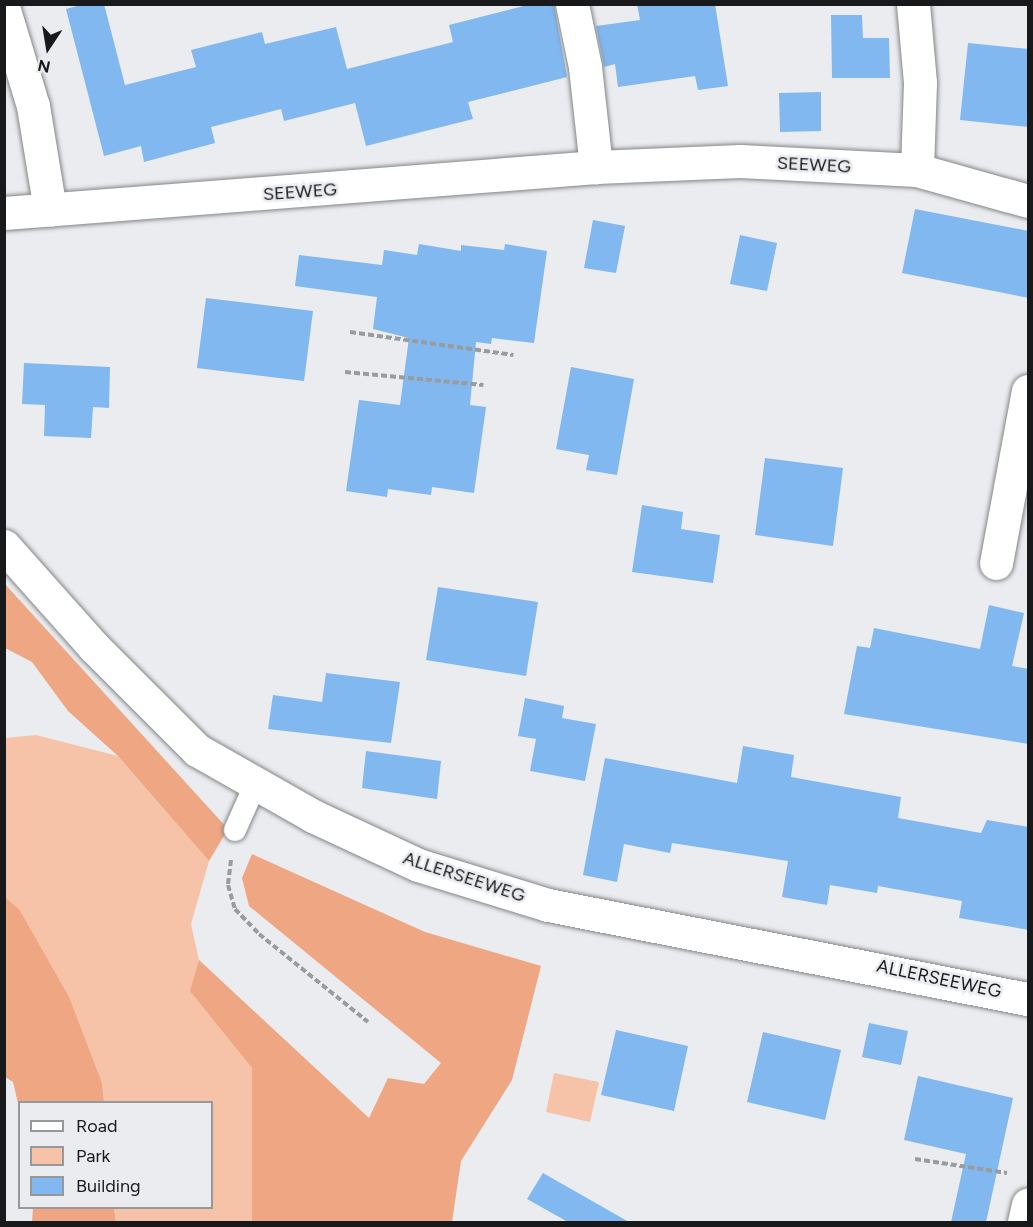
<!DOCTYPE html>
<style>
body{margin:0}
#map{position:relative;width:1033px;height:1227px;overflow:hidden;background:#eaecef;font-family:Figtree,sans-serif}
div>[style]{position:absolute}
.green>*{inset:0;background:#f6c3a9}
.forest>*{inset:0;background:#efa682}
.building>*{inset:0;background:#81b8f0}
.path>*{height:4px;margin-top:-2px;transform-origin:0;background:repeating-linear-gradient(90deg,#999b9d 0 6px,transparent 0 9px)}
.roads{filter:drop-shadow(0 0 2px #848688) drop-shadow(0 0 2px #848688)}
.service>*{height:22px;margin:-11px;padding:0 11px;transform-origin:11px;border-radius:11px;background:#fff}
.minor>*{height:33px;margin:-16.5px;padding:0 16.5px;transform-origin:16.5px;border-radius:16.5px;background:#fff}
span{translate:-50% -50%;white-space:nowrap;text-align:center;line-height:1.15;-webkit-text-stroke:5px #eaecef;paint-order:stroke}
.street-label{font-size:18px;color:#18191a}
.frame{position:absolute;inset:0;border:6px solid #18191a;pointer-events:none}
.legend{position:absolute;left:18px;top:1101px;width:195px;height:108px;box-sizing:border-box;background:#eaecef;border:2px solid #96989a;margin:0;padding:8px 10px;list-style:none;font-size:18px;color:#18191a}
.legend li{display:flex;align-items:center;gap:12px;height:30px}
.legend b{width:30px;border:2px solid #96989a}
.north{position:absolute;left:18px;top:18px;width:60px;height:60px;-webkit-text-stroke:4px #eaecef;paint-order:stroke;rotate:192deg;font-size:16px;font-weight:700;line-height:24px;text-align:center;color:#18191a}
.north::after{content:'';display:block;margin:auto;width:21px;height:27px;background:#18191a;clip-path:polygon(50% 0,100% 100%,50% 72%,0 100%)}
</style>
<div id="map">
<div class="green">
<i style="clip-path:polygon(36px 735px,118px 756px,209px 861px,191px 924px,199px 960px,191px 991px,252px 1068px,252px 1222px,116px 1222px,114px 1208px,212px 1208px,212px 1102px,104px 1102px,102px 1083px,19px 909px,5px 897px,5px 738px)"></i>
<i style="clip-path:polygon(554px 1073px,599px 1082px,590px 1122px,546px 1112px)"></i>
</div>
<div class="forest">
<i style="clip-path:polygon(4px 583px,228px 829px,209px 861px,118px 756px,68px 711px,32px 662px,5px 648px)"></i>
<i style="clip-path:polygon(252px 854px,425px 932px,541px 966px,512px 1080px,461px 1161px,452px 1222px,252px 1222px,252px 1068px,190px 991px,199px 960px,369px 1118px,388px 1078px,424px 1084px,441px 1063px,249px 906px,242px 878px)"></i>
<i style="clip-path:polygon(5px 897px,19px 909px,69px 997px,102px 1083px,104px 1102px,20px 1102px,19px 1107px,13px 1082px,5px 1077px)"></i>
<i style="clip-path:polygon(33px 1208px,114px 1208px,116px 1222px,32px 1222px)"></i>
</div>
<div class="building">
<i style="clip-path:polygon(84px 4px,104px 4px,125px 85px,196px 67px,191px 50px,262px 32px,265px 44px,336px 27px,347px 69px,453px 42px,449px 25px,531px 4px,554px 4px,567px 77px,468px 102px,473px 119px,366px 146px,355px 103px,284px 121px,281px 109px,211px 127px,215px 143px,144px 162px,141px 146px,104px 156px,66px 9px)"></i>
<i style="clip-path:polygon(637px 4px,715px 4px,728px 86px,698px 90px,695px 76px,618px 87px,615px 64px,604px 67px,596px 26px,640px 20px)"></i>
<i style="clip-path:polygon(831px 15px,862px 15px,863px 38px,889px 38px,890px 78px,832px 78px)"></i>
<i style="clip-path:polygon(968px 43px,1029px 49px,1029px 127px,960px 120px)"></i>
<i style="clip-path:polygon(821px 92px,821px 131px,780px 132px,779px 93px)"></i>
<i style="clip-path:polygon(915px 209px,1029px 231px,1029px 298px,902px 273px)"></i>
<i style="clip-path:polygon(593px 220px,625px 226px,616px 273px,584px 268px)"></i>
<i style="clip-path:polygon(740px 235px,777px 243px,767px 291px,730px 284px)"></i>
<i style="clip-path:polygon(419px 244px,461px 251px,461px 245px,504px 250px,505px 244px,547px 251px,534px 343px,492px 338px,491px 344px,476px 342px,470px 405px,486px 407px,474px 493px,432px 487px,431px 495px,388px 489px,387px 497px,346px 491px,359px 400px,400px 405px,409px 338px,373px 329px,377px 297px,295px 286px,299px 255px,382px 265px,384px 250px,417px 255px)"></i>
<i style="clip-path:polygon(206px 298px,313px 311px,304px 381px,197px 368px)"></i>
<i style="clip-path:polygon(24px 363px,110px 367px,109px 408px,93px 407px,91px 438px,44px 436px,45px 405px,22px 404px)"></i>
<i style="clip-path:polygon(571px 367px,634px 379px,617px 475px,586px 470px,589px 455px,556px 449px)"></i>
<i style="clip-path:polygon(765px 458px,843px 468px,833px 546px,755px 535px)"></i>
<i style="clip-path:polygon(642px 505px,683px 512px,681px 529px,720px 535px,713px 583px,632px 572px)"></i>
<i style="clip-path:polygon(438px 587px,538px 602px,526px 676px,426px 660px)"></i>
<i style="clip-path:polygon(989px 605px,1024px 613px,1012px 666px,1029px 669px,1029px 744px,844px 714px,857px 646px,870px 648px,874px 628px,980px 649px)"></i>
<i style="clip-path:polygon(326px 673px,400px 682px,391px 743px,268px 729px,273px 695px,322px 702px)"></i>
<i style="clip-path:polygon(525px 698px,564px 706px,562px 718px,596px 724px,585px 781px,530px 771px,536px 739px,518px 736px)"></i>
<i style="clip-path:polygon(743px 746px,794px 755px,791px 777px,901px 797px,898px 818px,981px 833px,987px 820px,1029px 827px,1029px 930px,959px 918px,962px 901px,878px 886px,877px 893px,830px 885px,827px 905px,782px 897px,788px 861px,672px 843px,670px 853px,624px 844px,617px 882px,583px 875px,605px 758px,737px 783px)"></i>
<i style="clip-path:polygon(366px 751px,441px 761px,437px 799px,362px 788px)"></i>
<i style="clip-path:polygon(869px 1023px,908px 1031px,901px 1065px,862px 1057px)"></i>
<i style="clip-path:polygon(616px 1030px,688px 1046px,674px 1111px,601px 1095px)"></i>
<i style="clip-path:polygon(763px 1032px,841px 1050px,825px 1120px,747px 1102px)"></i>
<i style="clip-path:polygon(918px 1076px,1013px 1098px,986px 1222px,951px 1222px,966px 1154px,904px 1140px)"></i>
<i style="clip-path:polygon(543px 1173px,629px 1222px,568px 1222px,527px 1199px)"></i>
</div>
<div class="path">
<i style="left:350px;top:332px;width:165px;rotate:8deg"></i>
<i style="left:345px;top:372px;width:139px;rotate:5.4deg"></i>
<i style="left:231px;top:860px;width:25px;rotate:97deg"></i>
<i style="left:228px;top:885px;width:25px;rotate:74deg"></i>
<i style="left:235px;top:909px;width:35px;rotate:46deg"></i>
<i style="left:259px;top:934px;width:140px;rotate:38.9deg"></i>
<i style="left:915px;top:1159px;width:93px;rotate:8.7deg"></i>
</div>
<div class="roads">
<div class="service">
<i style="left:235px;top:830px;width:49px;rotate:-66deg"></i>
</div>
<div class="minor">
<i style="left:572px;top:4px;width:64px;rotate:78.3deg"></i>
<i style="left:585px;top:67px;width:101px;rotate:83.7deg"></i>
<i style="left:913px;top:4px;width:79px;rotate:84.9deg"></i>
<i style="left:920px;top:83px;width:87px;rotate:92deg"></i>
<i style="left:4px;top:10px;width:100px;rotate:73.2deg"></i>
<i style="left:33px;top:106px;width:105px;rotate:80.7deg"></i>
<i style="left:4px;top:213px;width:594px;rotate:-4.44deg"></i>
<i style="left:596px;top:167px;width:144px;rotate:-2.4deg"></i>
<i style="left:740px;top:161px;width:177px;rotate:2.9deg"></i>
<i style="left:917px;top:170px;width:115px;rotate:15.6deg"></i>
<i style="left:4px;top:546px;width:135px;rotate:48.3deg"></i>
<i style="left:94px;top:647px;width:146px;rotate:45deg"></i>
<i style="left:197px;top:750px;width:133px;rotate:29.6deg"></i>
<i style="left:313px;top:816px;width:116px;rotate:25deg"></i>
<i style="left:418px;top:865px;width:136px;rotate:17.1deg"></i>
<i style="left:548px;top:905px;width:489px;rotate:11.1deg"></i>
<i style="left:996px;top:563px;width:175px;rotate:-79.5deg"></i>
<i style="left:1024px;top:1222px;width:18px;rotate:-77deg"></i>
</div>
</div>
<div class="street-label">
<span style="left:814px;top:165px;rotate:3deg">SEEWEG</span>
<span style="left:300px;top:192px;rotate:-4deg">SEEWEG</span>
<span style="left:464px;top:877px;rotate:18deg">ALLERSEEWEG</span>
<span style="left:939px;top:979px;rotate:12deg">ALLERSEEWEG</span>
</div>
<div class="frame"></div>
<ul class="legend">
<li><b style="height:8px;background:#fff"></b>Road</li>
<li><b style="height:16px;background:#f6c3a9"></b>Park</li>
<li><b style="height:16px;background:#81b8f0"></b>Building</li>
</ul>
<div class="north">N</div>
</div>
